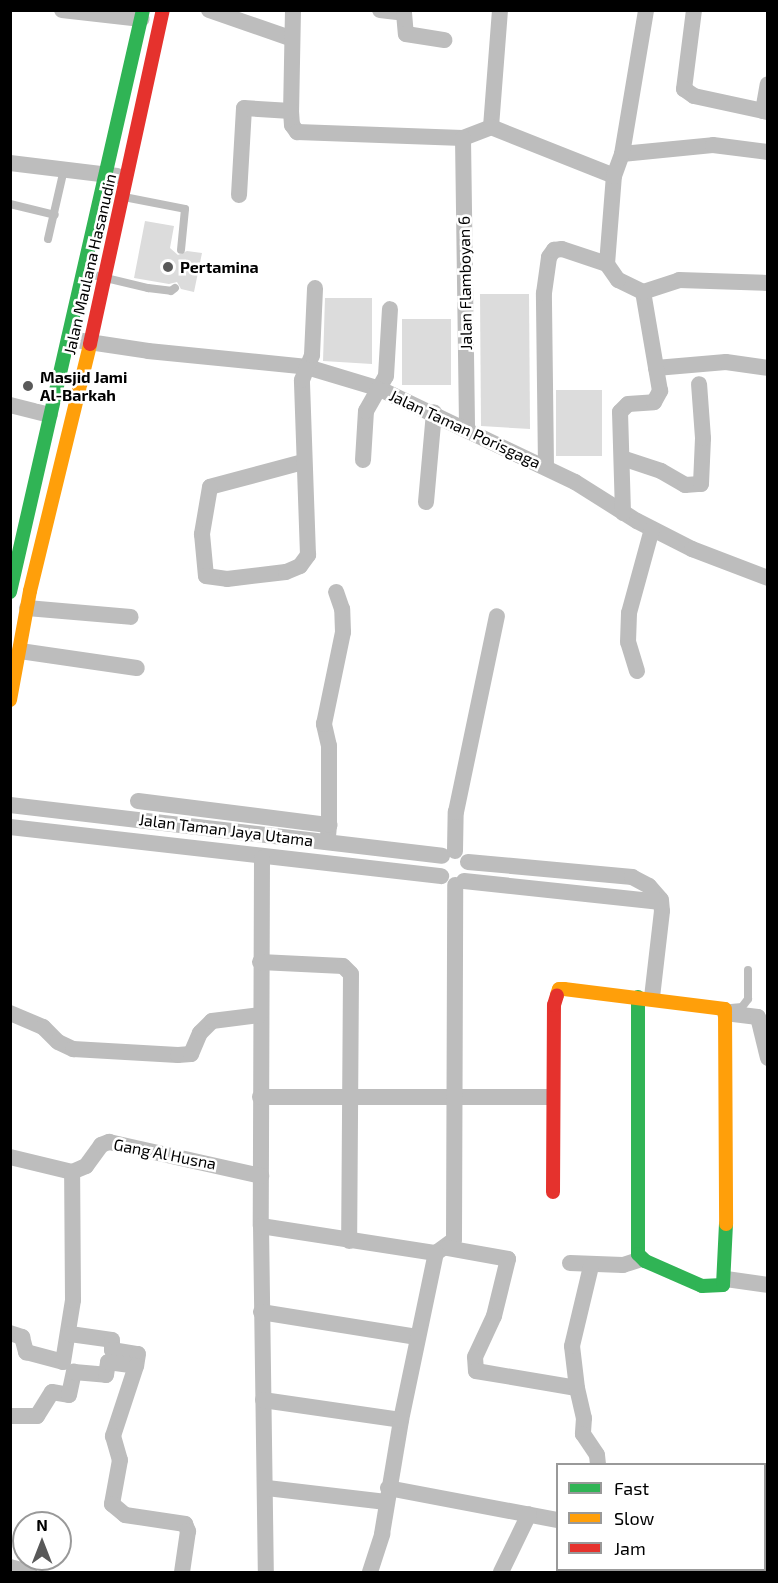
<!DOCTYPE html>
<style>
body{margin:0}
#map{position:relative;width:778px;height:1583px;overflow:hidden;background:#fff;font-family:"Exo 2",sans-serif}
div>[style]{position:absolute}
.building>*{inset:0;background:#dcdcdc}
.lane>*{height:8px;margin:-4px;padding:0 4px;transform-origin:4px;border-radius:4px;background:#bdbdbd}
.street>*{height:16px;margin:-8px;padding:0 8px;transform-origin:8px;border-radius:8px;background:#bdbdbd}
.fast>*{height:14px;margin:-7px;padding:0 7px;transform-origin:7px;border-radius:7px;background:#30b455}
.slow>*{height:14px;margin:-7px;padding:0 7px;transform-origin:7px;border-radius:7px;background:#ff9f0a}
.jam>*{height:14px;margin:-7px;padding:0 7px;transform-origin:7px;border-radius:7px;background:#e5322d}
.dots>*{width:16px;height:16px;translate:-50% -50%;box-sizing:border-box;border:3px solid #fff;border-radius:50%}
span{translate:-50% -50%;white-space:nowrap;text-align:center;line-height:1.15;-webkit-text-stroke:5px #fff;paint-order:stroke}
.street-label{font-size:16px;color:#000}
.poi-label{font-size:16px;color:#000;font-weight:700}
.left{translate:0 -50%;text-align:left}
.frame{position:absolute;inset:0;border:12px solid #000;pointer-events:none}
.legend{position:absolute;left:556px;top:1463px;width:210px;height:108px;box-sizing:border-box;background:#fff;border:2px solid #999;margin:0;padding:8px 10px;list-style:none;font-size:18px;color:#000}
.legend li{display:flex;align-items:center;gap:12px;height:30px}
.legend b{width:30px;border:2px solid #999}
.north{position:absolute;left:12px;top:1511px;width:60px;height:60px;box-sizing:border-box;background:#fff;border:2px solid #999;border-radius:50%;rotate:0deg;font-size:16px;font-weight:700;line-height:24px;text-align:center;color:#000}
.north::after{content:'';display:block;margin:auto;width:21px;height:27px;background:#595959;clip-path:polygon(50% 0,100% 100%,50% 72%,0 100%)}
</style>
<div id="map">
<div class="building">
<i style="clip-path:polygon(145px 221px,174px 226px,170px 248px,178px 255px,187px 251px,202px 253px,194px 292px,181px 289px,177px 282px,169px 284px,134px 278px)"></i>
<i style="clip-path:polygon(480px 294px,529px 294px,530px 429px,481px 426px)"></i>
<i style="clip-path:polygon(325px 298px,372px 298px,372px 364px,323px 361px)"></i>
<i style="clip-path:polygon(402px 319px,451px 319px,451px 385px,402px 385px)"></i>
<i style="clip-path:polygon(556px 390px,602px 390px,602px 456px,556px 456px)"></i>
</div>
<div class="lane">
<i style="left:124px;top:197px;width:62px;rotate:11.1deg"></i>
<i style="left:185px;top:209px;width:41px;rotate:95.6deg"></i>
<i style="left:10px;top:204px;width:46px;rotate:13.7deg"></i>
<i style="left:48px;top:239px;width:72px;rotate:-77.1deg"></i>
<i style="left:85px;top:273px;width:65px;rotate:13.4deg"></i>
<i style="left:148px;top:288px;width:23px;rotate:7deg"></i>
<i style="left:171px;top:291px;width:5px;rotate:-37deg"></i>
<i style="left:731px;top:1008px;width:11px;rotate:-5deg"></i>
<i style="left:742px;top:1007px;width:10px;rotate:-53deg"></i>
<i style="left:748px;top:999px;width:29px;rotate:-90deg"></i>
</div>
<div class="street">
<i style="left:62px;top:10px;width:80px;rotate:6.5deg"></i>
<i style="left:209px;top:10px;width:86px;rotate:19.1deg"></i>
<i style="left:293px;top:10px;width:101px;rotate:91.1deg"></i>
<i style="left:291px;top:111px;width:14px;rotate:86deg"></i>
<i style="left:292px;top:125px;width:9px;rotate:54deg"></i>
<i style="left:297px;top:132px;width:166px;rotate:2.1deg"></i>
<i style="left:463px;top:138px;width:30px;rotate:-21deg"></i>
<i style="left:491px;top:127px;width:117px;rotate:-85.6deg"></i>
<i style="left:380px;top:10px;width:24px;rotate:7deg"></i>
<i style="left:404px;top:13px;width:21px;rotate:85deg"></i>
<i style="left:406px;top:34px;width:39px;rotate:9deg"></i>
<i style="left:694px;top:10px;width:80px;rotate:97.2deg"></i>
<i style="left:684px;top:89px;width:12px;rotate:35deg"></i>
<i style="left:694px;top:96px;width:76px;rotate:12.2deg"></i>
<i style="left:763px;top:111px;width:27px;rotate:-80deg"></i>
<i style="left:491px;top:127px;width:132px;rotate:21.7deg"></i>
<i style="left:463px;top:138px;width:289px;rotate:89.2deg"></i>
<i style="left:622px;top:154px;width:91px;rotate:-5.6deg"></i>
<i style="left:713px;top:145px;width:55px;rotate:7.3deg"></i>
<i style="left:10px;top:163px;width:108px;rotate:6.9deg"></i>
<i style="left:239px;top:195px;width:87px;rotate:-86.7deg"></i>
<i style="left:244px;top:108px;width:47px;rotate:3.7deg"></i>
<i style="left:643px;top:292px;width:38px;rotate:-18deg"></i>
<i style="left:679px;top:280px;width:89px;rotate:1.9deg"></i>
<i style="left:69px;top:339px;width:80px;rotate:8.6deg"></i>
<i style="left:148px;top:351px;width:160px;rotate:5.7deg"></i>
<i style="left:307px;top:367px;width:76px;rotate:16.8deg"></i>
<i style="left:380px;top:389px;width:216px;rotate:25.5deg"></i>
<i style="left:575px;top:482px;width:73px;rotate:32.2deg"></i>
<i style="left:637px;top:521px;width:62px;rotate:27deg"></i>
<i style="left:692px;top:549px;width:81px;rotate:20.9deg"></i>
<i style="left:656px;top:368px;width:70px;rotate:-4.9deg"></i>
<i style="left:726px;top:362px;width:42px;rotate:8.1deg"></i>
<i style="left:10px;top:405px;width:41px;rotate:14deg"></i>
<i style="left:622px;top:458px;width:41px;rotate:18.4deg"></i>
<i style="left:661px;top:471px;width:28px;rotate:30deg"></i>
<i style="left:685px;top:485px;width:16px;rotate:-4deg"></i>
<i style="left:701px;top:484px;width:46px;rotate:-87.5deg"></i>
<i style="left:703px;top:438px;width:54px;rotate:-94.2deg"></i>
<i style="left:363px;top:460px;width:49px;rotate:-86.5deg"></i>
<i style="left:366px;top:411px;width:40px;rotate:-60.3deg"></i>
<i style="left:386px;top:376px;width:67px;rotate:-86.6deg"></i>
<i style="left:303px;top:462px;width:96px;rotate:165deg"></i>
<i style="left:210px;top:487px;width:48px;rotate:99.7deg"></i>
<i style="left:202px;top:534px;width:42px;rotate:84.6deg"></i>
<i style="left:206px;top:576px;width:21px;rotate:8deg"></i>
<i style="left:227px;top:579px;width:59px;rotate:-6.8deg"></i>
<i style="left:286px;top:572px;width:15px;rotate:-23deg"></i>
<i style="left:300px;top:566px;width:14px;rotate:-54deg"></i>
<i style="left:308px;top:555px;width:175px;rotate:-92deg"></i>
<i style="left:302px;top:380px;width:27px;rotate:-68deg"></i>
<i style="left:312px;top:355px;width:67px;rotate:-87.4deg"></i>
<i style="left:546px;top:467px;width:174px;rotate:-90.7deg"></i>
<i style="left:544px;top:293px;width:36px;rotate:-82deg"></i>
<i style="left:549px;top:257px;width:9px;rotate:-54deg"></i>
<i style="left:554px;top:250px;width:8px;rotate:-7deg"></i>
<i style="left:562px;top:249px;width:47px;rotate:18.4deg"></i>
<i style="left:426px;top:502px;width:90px;rotate:-84.9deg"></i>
<i style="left:623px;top:513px;width:101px;rotate:-91.7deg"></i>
<i style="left:620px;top:412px;width:11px;rotate:-45deg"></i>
<i style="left:628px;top:404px;width:26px;rotate:-4deg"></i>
<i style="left:654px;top:402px;width:13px;rotate:-61deg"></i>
<i style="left:660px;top:391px;width:100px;rotate:-99.7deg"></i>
<i style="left:643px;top:292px;width:28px;rotate:-154deg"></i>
<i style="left:618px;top:280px;width:19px;rotate:-125deg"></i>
<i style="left:607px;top:264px;width:88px;rotate:-85.5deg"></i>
<i style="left:614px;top:176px;width:23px;rotate:-70deg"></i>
<i style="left:622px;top:154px;width:146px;rotate:-80.5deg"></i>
<i style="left:27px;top:608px;width:104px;rotate:4.9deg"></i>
<i style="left:20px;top:651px;width:118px;rotate:8.3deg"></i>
<i style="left:637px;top:671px;width:30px;rotate:-107deg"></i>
<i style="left:628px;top:642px;width:29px;rotate:-88deg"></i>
<i style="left:629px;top:613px;width:87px;rotate:-74.7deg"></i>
<i style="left:138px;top:801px;width:193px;rotate:7.2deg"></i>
<i style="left:329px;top:825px;width:11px;rotate:95deg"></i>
<i style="left:10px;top:805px;width:435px;rotate:6.7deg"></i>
<i style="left:329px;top:825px;width:79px;rotate:-90deg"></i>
<i style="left:329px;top:746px;width:23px;rotate:-103deg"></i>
<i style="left:324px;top:724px;width:94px;rotate:-78.3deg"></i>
<i style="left:343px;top:632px;width:23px;rotate:-92deg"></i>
<i style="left:342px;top:609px;width:18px;rotate:-109deg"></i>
<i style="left:10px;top:827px;width:434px;rotate:6.5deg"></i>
<i style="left:455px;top:851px;width:39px;rotate:-89deg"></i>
<i style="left:456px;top:812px;width:200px;rotate:-78.2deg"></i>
<i style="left:262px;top:858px;width:368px;rotate:90.2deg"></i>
<i style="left:261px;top:1226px;width:346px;rotate:89.2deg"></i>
<i style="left:468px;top:862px;width:165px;rotate:5.2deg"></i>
<i style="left:632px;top:877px;width:19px;rotate:28deg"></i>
<i style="left:649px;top:886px;width:18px;rotate:49deg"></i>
<i style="left:661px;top:900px;width:11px;rotate:85deg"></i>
<i style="left:662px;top:911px;width:88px;rotate:96.6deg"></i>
<i style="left:464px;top:881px;width:198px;rotate:6.1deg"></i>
<i style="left:260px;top:962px;width:83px;rotate:2.8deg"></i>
<i style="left:343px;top:966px;width:11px;rotate:45deg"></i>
<i style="left:351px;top:974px;width:267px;rotate:90.4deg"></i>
<i style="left:10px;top:1013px;width:36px;rotate:23deg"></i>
<i style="left:43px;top:1027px;width:21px;rotate:45deg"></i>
<i style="left:58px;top:1042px;width:17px;rotate:25deg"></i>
<i style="left:73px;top:1049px;width:105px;rotate:3.3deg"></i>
<i style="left:178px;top:1055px;width:13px;rotate:-4deg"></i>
<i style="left:191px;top:1054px;width:23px;rotate:-67deg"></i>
<i style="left:200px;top:1033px;width:17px;rotate:-45deg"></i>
<i style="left:212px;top:1021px;width:48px;rotate:-7.1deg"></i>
<i style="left:725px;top:1013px;width:33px;rotate:7deg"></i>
<i style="left:758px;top:1017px;width:42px;rotate:76.3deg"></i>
<i style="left:260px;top:1097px;width:292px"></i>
<i style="left:10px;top:1157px;width:64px;rotate:13.6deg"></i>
<i style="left:72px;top:1172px;width:15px;rotate:-23deg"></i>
<i style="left:86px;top:1166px;width:26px;rotate:-54deg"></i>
<i style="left:101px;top:1145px;width:9px;rotate:-21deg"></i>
<i style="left:109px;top:1142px;width:156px;rotate:12.6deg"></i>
<i style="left:261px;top:1226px;width:177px;rotate:8.8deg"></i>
<i style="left:436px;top:1253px;width:22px;rotate:-36deg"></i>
<i style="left:454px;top:1240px;width:355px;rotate:-89.8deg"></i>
<i style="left:447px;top:1248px;width:62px;rotate:10.2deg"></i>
<i style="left:508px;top:1259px;width:59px;rotate:103.8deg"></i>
<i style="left:494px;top:1316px;width:45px;rotate:114.9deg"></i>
<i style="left:475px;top:1357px;width:14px;rotate:86deg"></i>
<i style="left:476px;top:1371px;width:102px;rotate:9.6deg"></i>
<i style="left:577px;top:1388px;width:31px;rotate:77deg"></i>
<i style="left:584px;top:1418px;width:16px;rotate:94deg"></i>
<i style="left:583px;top:1434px;width:25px;rotate:56deg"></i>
<i style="left:597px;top:1455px;width:9px;rotate:84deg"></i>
<i style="left:570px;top:1263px;width:53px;rotate:2.2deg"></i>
<i style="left:623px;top:1265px;width:20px;rotate:-18deg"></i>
<i style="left:726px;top:1279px;width:42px;rotate:8.1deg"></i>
<i style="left:261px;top:1312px;width:158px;rotate:9.1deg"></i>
<i style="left:10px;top:1333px;width:13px;rotate:18deg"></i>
<i style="left:22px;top:1337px;width:16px;rotate:75deg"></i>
<i style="left:26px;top:1352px;width:38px;rotate:15deg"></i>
<i style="left:63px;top:1362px;width:63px;rotate:-80.8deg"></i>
<i style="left:73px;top:1300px;width:128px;rotate:-90.4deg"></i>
<i style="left:70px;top:1334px;width:42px;rotate:8.1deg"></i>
<i style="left:112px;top:1340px;width:10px;rotate:90deg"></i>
<i style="left:112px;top:1350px;width:26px;rotate:9deg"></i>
<i style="left:138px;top:1354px;width:12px;rotate:99deg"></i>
<i style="left:577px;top:1388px;width:42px;rotate:-96.8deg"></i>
<i style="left:572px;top:1346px;width:82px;rotate:-76.6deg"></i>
<i style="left:263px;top:1400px;width:139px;rotate:8.2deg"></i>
<i style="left:10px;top:1416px;width:27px"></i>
<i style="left:37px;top:1416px;width:28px;rotate:-58deg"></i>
<i style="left:52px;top:1392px;width:17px;rotate:10deg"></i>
<i style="left:69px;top:1395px;width:24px;rotate:-78deg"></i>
<i style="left:74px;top:1372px;width:32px;rotate:5deg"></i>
<i style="left:106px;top:1375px;width:13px;rotate:-81deg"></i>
<i style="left:108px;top:1362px;width:28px;rotate:8deg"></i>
<i style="left:136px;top:1366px;width:74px;rotate:108.2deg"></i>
<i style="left:113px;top:1436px;width:25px;rotate:74deg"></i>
<i style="left:120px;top:1460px;width:45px;rotate:100.3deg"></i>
<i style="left:112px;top:1504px;width:17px;rotate:40deg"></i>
<i style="left:125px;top:1515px;width:61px;rotate:8.5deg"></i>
<i style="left:185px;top:1524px;width:8px;rotate:67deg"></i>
<i style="left:188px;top:1531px;width:41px;rotate:98.3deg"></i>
<i style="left:267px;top:1488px;width:120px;rotate:6.7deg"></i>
<i style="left:388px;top:1488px;width:173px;rotate:10.7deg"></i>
<i style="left:10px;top:1567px;width:20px;rotate:15deg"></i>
<i style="left:746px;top:1570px;width:4px;rotate:34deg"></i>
<i style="left:370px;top:1572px;width:40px;rotate:-72deg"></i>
<i style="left:382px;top:1534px;width:116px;rotate:-80.5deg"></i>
<i style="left:401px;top:1420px;width:171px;rotate:-78.2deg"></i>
<i style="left:501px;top:1572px;width:64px;rotate:-64.2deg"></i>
<i style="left:624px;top:1572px;width:2px;rotate:-63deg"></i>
</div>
<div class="fast">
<i style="left:10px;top:592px;width:597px;rotate:-77.13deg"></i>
<i style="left:638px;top:997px;width:257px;rotate:90deg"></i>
<i style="left:638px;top:1254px;width:10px;rotate:45deg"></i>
<i style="left:645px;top:1261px;width:62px;rotate:23.7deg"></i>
<i style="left:702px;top:1286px;width:21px;rotate:-3deg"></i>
<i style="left:723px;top:1285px;width:61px;rotate:-87.2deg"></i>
</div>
<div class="slow">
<i style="left:10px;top:700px;width:111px;rotate:-79.6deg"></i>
<i style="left:30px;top:591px;width:254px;rotate:-76.3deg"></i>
<i style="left:557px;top:995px;width:6px;rotate:-72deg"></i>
<i style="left:559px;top:989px;width:5px"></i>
<i style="left:564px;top:989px;width:162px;rotate:7.1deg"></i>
<i style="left:725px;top:1009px;width:215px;rotate:89.7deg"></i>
</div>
<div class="jam">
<i style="left:90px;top:344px;width:342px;rotate:-77.7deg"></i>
<i style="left:553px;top:1192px;width:187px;rotate:-89.7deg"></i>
<i style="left:554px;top:1005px;width:10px;rotate:-73deg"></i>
</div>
<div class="dots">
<i style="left:168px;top:267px;background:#595959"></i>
<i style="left:28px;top:386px;background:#595959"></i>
</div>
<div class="street-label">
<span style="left:90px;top:264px;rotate:-77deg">Jalan Maulana Hasanudin</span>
<span style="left:465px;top:283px;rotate:-91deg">Jalan Flamboyan 6</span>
<span style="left:465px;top:429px;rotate:25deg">Jalan Taman Porisgaga</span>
<span style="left:226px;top:830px;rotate:7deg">Jalan Taman Jaya Utama</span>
<span style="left:165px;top:1154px;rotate:11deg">Gang Al Husna</span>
</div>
<div class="poi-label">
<span class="left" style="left:180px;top:267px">Pertamina</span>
<span class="left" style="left:40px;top:386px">Masjid Jami<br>Al-Barkah</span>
</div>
<div class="frame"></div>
<ul class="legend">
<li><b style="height:8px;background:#30b455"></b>Fast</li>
<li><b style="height:8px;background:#ff9f0a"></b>Slow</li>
<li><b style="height:8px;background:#e5322d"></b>Jam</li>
</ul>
<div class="north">N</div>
</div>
